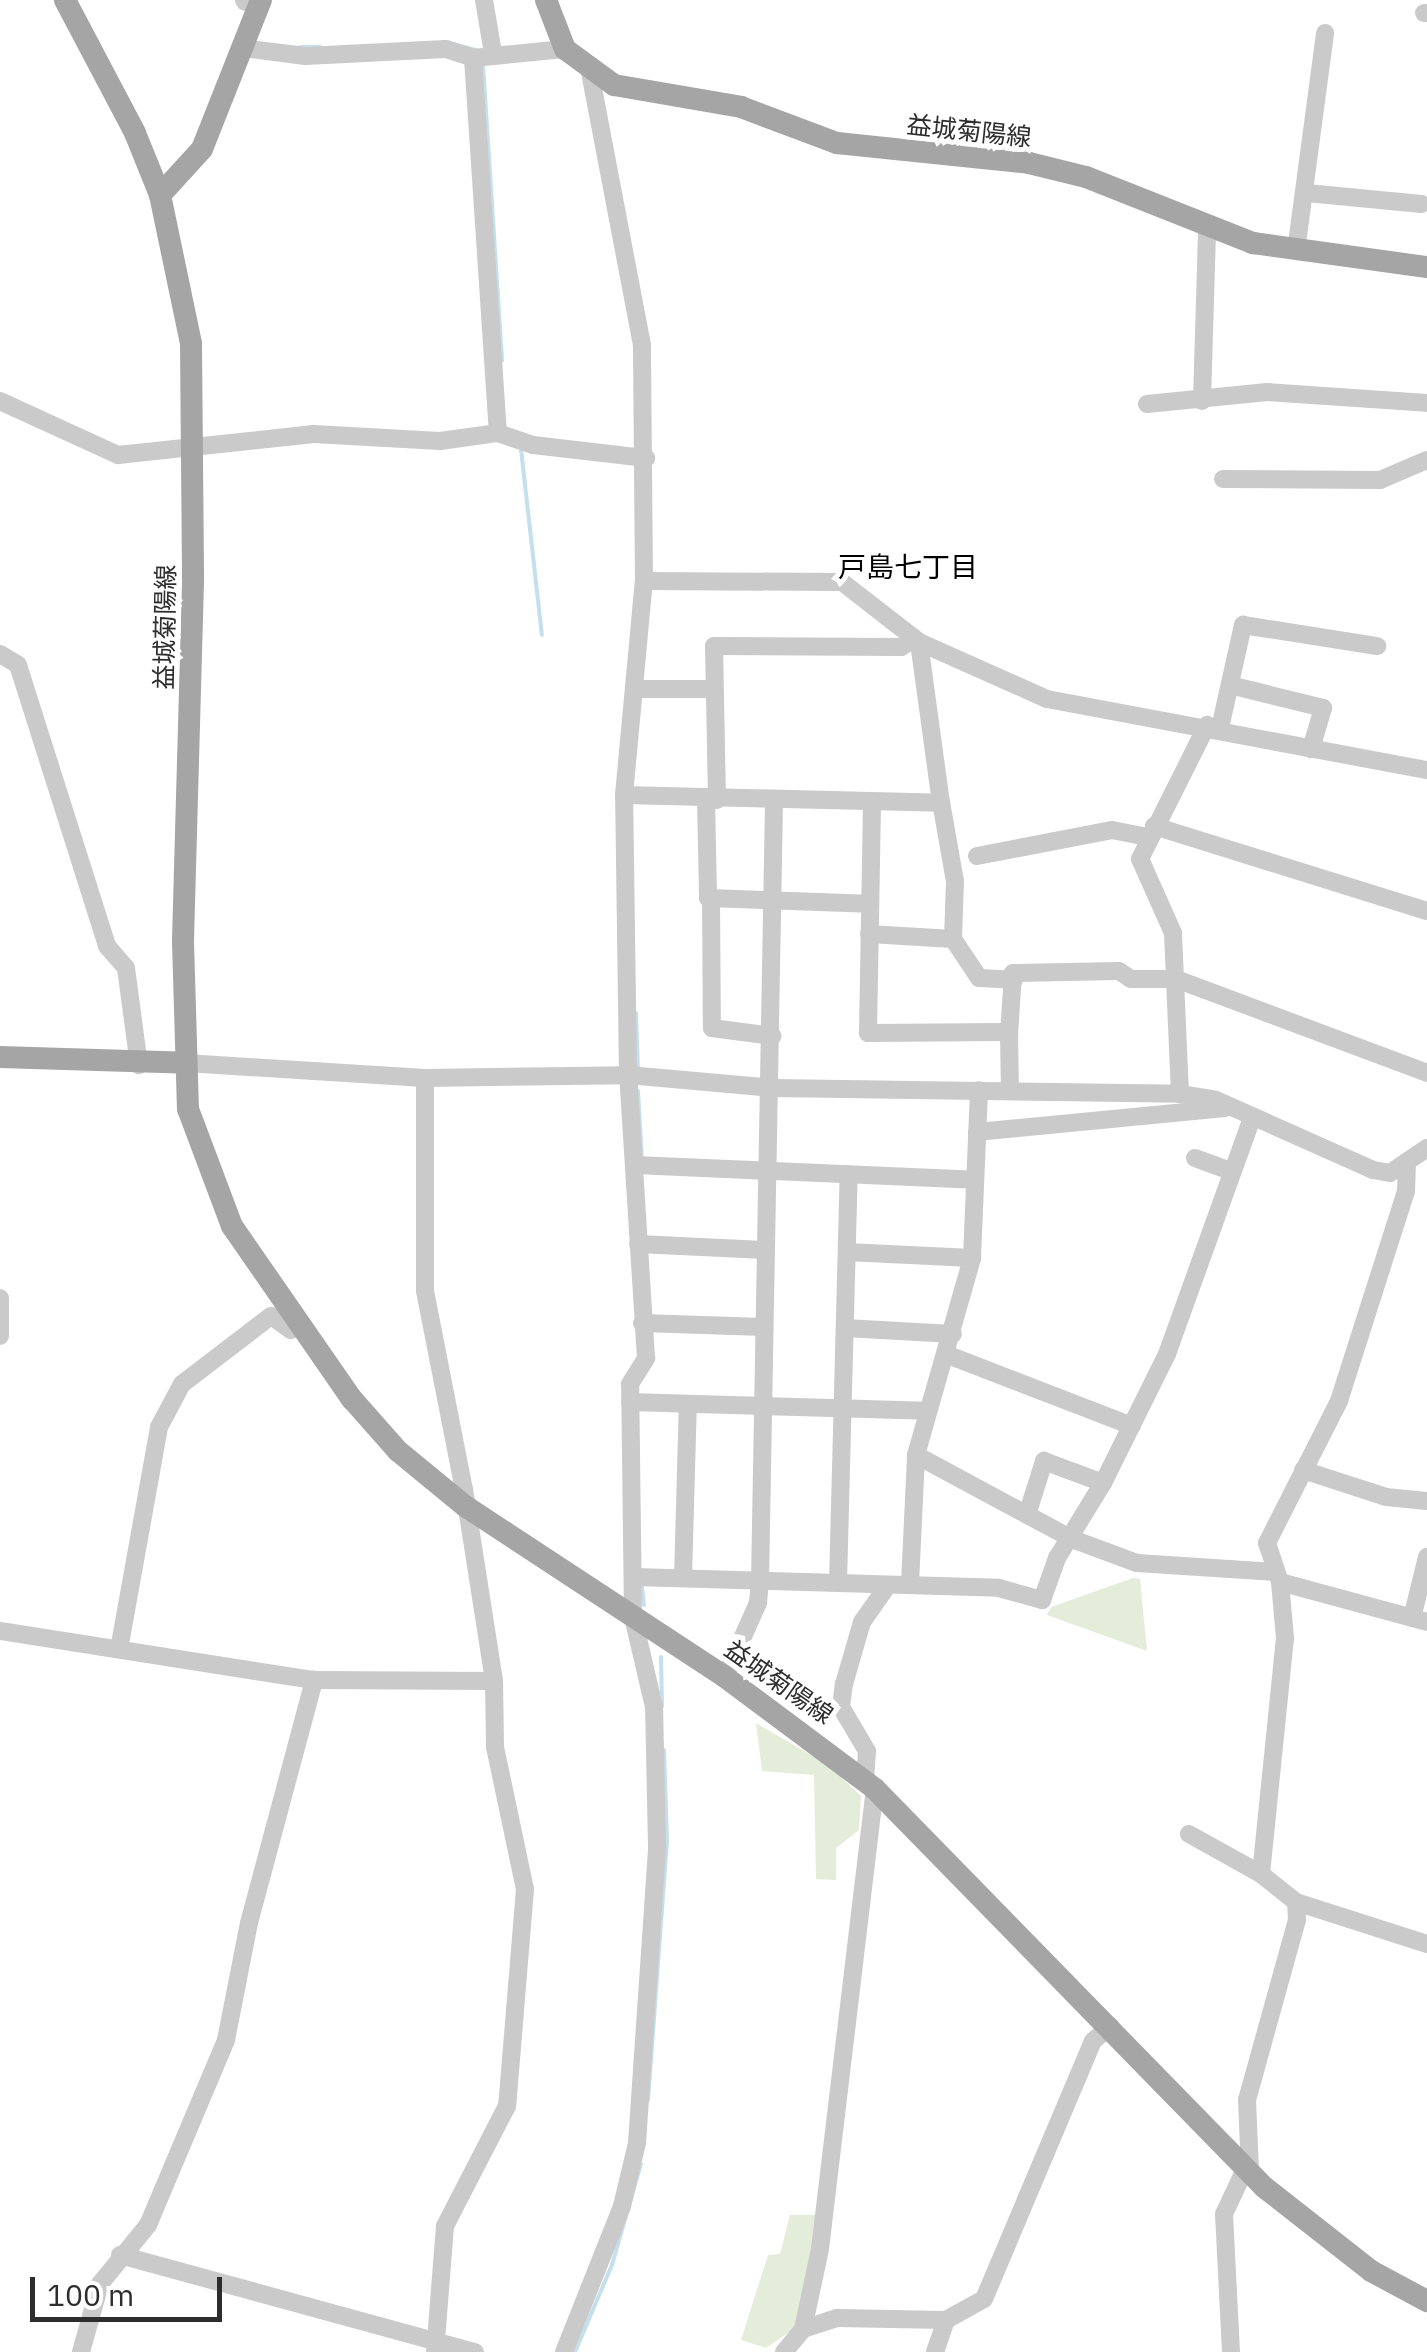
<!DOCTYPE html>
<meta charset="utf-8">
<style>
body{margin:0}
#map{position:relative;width:1427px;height:2352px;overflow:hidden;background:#fff;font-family:"IBM Plex Sans","Noto Sans JP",sans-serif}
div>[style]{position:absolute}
.green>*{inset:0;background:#e4ecda}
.stream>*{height:4px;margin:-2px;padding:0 2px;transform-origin:2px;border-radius:2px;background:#c5dfed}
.minor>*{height:18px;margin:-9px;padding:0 9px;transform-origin:9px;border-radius:9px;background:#cacaca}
.major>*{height:22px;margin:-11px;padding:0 11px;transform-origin:11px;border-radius:11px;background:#a5a5a5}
span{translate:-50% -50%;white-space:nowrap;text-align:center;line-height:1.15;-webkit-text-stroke:10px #fff;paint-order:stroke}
.street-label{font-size:25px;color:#2d2d2d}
.neighbourhood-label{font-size:28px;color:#000}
.scale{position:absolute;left:30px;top:2277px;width:192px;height:45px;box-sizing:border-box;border:5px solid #2d2d2d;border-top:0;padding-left:12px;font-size:30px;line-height:35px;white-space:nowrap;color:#2d2d2d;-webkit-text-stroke:8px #fff;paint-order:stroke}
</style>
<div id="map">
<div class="green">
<i style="clip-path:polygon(1133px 1578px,1140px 1579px,1147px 1651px,1047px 1615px,1051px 1607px)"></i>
<i style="clip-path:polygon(756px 1723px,828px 1765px,861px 1796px,859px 1830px,836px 1848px,836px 1880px,816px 1879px,814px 1775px,762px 1771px)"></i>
<i style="clip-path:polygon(790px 2215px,817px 2215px,804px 2322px,766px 2348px,741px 2340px,768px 2255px,780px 2254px)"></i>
</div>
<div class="stream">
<i style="left:449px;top:43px;width:30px;rotate:15deg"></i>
<i style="left:300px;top:47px;width:20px"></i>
<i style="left:483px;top:65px;width:296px;rotate:86.3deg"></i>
<i style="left:521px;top:449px;width:187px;rotate:83.6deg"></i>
<i style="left:636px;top:1013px;width:56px;rotate:88deg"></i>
<i style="left:638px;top:1091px;width:69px;rotate:86.7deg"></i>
<i style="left:642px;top:1587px;width:18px;rotate:84deg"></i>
<i style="left:661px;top:1657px;width:49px;rotate:88.8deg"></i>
<i style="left:648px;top:2100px;width:261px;rotate:-85.8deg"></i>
<i style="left:667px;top:1840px;width:90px;rotate:-91.9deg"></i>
<i style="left:575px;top:2352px;width:95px;rotate:-67deg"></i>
<i style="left:612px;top:2265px;width:105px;rotate:-74deg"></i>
</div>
<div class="minor">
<i style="left:244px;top:0;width:2px;rotate:63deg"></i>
<i style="left:484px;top:0;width:54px;rotate:80.4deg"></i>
<i style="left:1424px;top:13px;width:3px"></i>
<i style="left:242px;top:48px;width:64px;rotate:7.2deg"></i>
<i style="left:305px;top:56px;width:141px;rotate:-2.8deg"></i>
<i style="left:446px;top:49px;width:28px;rotate:18deg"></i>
<i style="left:473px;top:58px;width:92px;rotate:-5.6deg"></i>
<i style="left:473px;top:58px;width:376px;rotate:86.2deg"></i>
<i style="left:1307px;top:193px;width:115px;rotate:5.5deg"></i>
<i style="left:1296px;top:251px;width:220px;rotate:-82.4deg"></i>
<i style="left:0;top:401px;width:130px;rotate:24.6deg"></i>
<i style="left:118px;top:455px;width:197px;rotate:-6.1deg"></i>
<i style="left:314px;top:434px;width:126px;rotate:3.2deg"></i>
<i style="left:440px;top:441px;width:59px;rotate:-7.9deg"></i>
<i style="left:498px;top:433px;width:37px;rotate:19deg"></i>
<i style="left:533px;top:445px;width:114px;rotate:6.6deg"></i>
<i style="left:1202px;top:401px;width:173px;rotate:-88.3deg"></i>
<i style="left:1147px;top:404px;width:121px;rotate:-5.7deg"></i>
<i style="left:1267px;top:392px;width:160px;rotate:3.9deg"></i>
<i style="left:1223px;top:479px;width:157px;rotate:0.4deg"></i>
<i style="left:1380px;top:480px;width:51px;rotate:-23.1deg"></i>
<i style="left:644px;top:581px;width:198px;rotate:0.3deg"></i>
<i style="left:842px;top:582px;width:98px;rotate:37.9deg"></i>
<i style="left:919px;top:642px;width:140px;rotate:24deg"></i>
<i style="left:1047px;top:699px;width:387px;rotate:10.6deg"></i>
<i style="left:0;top:654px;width:21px;rotate:31deg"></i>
<i style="left:18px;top:665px;width:295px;rotate:72.4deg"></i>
<i style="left:107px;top:946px;width:29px;rotate:49deg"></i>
<i style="left:126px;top:968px;width:98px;rotate:82.4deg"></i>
<i style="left:1230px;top:685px;width:96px;rotate:13.9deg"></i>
<i style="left:1323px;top:708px;width:43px;rotate:106.3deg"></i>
<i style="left:634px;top:689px;width:80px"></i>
<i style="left:1220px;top:728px;width:106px;rotate:-77.4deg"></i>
<i style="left:1243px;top:625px;width:136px;rotate:8.9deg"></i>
<i style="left:624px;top:795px;width:317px;rotate:1.4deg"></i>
<i style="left:941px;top:803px;width:162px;rotate:-97.8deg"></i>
<i style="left:706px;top:799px;width:99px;rotate:88.8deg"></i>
<i style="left:708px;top:898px;width:160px;rotate:2.1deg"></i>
<i style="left:717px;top:800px;width:154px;rotate:-91.1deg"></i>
<i style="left:714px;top:646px;width:187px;rotate:0.3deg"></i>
<i style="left:901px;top:647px;width:15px;rotate:-32deg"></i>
<i style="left:941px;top:802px;width:80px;rotate:80deg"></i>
<i style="left:955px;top:881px;width:58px;rotate:92deg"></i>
<i style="left:953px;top:939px;width:47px;rotate:56.3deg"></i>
<i style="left:979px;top:978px;width:35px;rotate:3deg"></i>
<i style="left:872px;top:804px;width:229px;rotate:91deg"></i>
<i style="left:868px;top:1033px;width:135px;rotate:-0.4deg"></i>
<i style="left:1003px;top:1032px;width:7px;rotate:27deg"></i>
<i style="left:1009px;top:1035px;width:55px;rotate:89deg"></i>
<i style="left:1154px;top:826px;width:286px;rotate:17.3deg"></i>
<i style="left:977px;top:856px;width:137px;rotate:-10.9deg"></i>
<i style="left:1112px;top:830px;width:37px;rotate:11deg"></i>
<i style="left:711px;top:898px;width:130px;rotate:89.6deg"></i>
<i style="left:712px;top:1028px;width:61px;rotate:7.6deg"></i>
<i style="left:869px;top:934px;width:84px;rotate:3.4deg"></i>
<i style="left:1009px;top:1035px;width:62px;rotate:-86.3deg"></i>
<i style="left:1013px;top:973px;width:106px;rotate:-1.1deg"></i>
<i style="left:1119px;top:971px;width:14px;rotate:34deg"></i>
<i style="left:1131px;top:979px;width:45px"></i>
<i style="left:1176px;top:979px;width:268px;rotate:20.5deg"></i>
<i style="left:186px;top:1063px;width:239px;rotate:3.6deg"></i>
<i style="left:425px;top:1078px;width:203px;rotate:-0.8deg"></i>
<i style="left:628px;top:1075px;width:146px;rotate:5.1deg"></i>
<i style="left:773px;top:1088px;width:407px;rotate:0.8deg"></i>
<i style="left:1180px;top:1094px;width:36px;rotate:9deg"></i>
<i style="left:1216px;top:1100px;width:172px;rotate:24deg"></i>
<i style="left:1373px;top:1170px;width:17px;rotate:10deg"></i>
<i style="left:1390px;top:1173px;width:45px;rotate:-34deg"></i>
<i style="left:425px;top:1078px;width:213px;rotate:90deg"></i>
<i style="left:425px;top:1291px;width:202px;rotate:78.9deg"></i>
<i style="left:464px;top:1489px;width:194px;rotate:81.1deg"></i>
<i style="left:494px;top:1681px;width:66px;rotate:89.1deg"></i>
<i style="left:495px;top:1747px;width:145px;rotate:78.1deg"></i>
<i style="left:525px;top:1889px;width:218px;rotate:94.7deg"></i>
<i style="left:507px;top:2106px;width:135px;rotate:117.3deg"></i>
<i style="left:445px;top:2226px;width:126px;rotate:94.5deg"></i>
<i style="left:1180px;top:1094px;width:161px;rotate:-92.5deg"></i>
<i style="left:1173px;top:933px;width:81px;rotate:-114deg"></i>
<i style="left:1140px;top:859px;width:150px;rotate:-63.4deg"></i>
<i style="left:977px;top:1132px;width:249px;rotate:-5.5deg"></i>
<i style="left:1195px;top:1158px;width:40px;rotate:20.2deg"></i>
<i style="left:635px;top:1165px;width:340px;rotate:2.5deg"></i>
<i style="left:638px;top:1244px;width:128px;rotate:2.7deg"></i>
<i style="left:847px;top:1252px;width:125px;rotate:2.7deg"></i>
<i style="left:0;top:1298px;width:38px;rotate:90deg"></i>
<i style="left:642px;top:1323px;width:122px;rotate:1.9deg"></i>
<i style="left:845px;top:1328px;width:108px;rotate:3.2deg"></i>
<i style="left:948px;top:1355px;width:197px;rotate:21.1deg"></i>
<i style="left:630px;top:1402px;width:296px;rotate:1.7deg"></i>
<i style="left:916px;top:1455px;width:177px;rotate:28.3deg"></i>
<i style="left:1072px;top:1539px;width:69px;rotate:20.3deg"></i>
<i style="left:1137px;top:1563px;width:138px;rotate:3.7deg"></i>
<i style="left:1303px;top:1470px;width:87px;rotate:18deg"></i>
<i style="left:1386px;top:1497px;width:41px;rotate:5.6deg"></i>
<i style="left:1027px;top:1515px;width:57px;rotate:-72.5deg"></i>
<i style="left:1044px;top:1461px;width:63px;rotate:20.4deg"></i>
<i style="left:634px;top:1577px;width:365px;rotate:1.7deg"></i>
<i style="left:999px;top:1588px;width:45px;rotate:15.6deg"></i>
<i style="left:1042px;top:1600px;width:45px;rotate:-70.3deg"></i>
<i style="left:1057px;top:1558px;width:88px;rotate:-58.5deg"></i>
<i style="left:1103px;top:1483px;width:144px;rotate:-63.6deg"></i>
<i style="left:1167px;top:1354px;width:251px;rotate:-70.2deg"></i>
<i style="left:683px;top:1578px;width:174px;rotate:-88.4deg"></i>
<i style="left:1280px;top:1582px;width:152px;rotate:15.2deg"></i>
<i style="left:838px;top:1583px;width:409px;rotate:-88.5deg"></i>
<i style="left:910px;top:1584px;width:129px;rotate:-87.3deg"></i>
<i style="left:916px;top:1455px;width:205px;rotate:-74.1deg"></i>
<i style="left:972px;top:1258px;width:168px;rotate:-87.6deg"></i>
<i style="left:1412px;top:1618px;width:63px;rotate:-76.2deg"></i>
<i style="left:0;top:1631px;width:318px;rotate:8.9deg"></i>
<i style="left:314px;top:1680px;width:180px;rotate:0.3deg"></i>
<i style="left:120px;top:1644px;width:220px;rotate:-79.8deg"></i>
<i style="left:159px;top:1427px;width:49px;rotate:-61.9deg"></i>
<i style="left:182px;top:1384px;width:112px;rotate:-37.4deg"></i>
<i style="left:271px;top:1316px;width:24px;rotate:35deg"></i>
<i style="left:291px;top:1330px;width:9px;rotate:-32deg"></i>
<i style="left:725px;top:1677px;width:81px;rotate:-66deg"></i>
<i style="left:758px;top:1603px;width:22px;rotate:-85deg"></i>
<i style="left:760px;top:1581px;width:781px;rotate:-88.97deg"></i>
<i style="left:865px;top:1780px;width:29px;rotate:-86deg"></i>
<i style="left:867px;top:1751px;width:51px;rotate:-120.6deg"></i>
<i style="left:841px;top:1707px;width:23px;rotate:-83deg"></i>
<i style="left:844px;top:1684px;width:65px;rotate:-73.8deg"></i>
<i style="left:862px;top:1622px;width:45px;rotate:-54.9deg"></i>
<i style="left:1189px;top:1834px;width:82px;rotate:29.1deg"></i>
<i style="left:1296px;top:1902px;width:138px;rotate:17.8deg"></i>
<i style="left:1250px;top:2171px;width:71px;rotate:-92.4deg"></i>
<i style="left:1247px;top:2100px;width:187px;rotate:-74.5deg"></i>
<i style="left:1297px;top:1920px;width:18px;rotate:-93deg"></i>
<i style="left:1296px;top:1902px;width:45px;rotate:-141.3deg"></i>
<i style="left:1261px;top:1874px;width:237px;rotate:-84.2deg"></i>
<i style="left:1285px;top:1638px;width:56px;rotate:-95.1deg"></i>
<i style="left:1280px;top:1582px;width:41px;rotate:-108.4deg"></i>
<i style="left:1267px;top:1543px;width:159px;rotate:-63.1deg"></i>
<i style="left:1339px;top:1401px;width:220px;rotate:-72.3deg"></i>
<i style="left:1406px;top:1191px;width:25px;rotate:-88deg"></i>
<i style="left:120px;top:2255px;width:368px;rotate:15.3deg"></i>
<i style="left:803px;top:2329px;width:36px;rotate:-18deg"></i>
<i style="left:837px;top:2318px;width:109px;rotate:1.1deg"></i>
<i style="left:946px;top:2320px;width:43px;rotate:-28.9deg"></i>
<i style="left:984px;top:2299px;width:280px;rotate:-67.1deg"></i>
<i style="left:1093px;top:2041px;width:23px;rotate:-41deg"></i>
<i style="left:81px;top:2352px;width:71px;rotate:-74.4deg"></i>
<i style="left:100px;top:2284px;width:76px;rotate:-50.9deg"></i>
<i style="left:148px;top:2225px;width:201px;rotate:-67.1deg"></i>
<i style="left:226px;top:2040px;width:119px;rotate:-78.9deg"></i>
<i style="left:249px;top:1923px;width:252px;rotate:-75deg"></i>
<i style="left:564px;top:2352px;width:157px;rotate:-68.3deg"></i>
<i style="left:622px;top:2206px;width:65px;rotate:-76.6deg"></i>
<i style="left:637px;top:2143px;width:298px;rotate:-86.1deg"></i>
<i style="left:657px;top:1846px;width:139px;rotate:-91.2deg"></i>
<i style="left:654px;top:1707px;width:92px;rotate:-103.1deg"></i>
<i style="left:633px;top:1617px;width:233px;rotate:-90.7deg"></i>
<i style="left:630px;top:1384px;width:31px;rotate:-58deg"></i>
<i style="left:646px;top:1358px;width:284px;rotate:-93.6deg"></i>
<i style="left:628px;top:1075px;width:280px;rotate:-90.8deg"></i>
<i style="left:624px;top:795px;width:215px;rotate:-84.7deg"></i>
<i style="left:644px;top:581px;width:236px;rotate:-90.5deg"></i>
<i style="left:642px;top:345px;width:278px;rotate:-100.8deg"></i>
<i style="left:784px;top:2352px;width:30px;rotate:-50deg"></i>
<i style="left:803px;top:2329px;width:82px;rotate:-78deg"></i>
<i style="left:820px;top:2249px;width:463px;rotate:-83.2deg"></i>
<i style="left:935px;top:2352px;width:34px;rotate:-71deg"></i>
<i style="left:1231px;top:2352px;width:138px;rotate:-92.9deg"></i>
<i style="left:1224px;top:2214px;width:52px;rotate:-64.9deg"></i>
</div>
<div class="major">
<i style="left:65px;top:0;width:150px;rotate:62.2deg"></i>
<i style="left:135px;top:133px;width:67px;rotate:68deg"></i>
<i style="left:160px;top:195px;width:152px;rotate:78.2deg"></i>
<i style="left:191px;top:344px;width:238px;rotate:89.5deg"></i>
<i style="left:193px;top:582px;width:360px;rotate:91.6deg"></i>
<i style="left:183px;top:942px;width:167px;rotate:88.3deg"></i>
<i style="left:188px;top:1109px;width:125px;rotate:69.4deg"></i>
<i style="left:232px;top:1226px;width:211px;rotate:55.3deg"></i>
<i style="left:352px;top:1399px;width:69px;rotate:48.5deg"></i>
<i style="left:398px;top:1451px;width:87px;rotate:39.4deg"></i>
<i style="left:465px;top:1506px;width:311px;rotate:33.3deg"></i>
<i style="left:725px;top:1677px;width:187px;rotate:36.7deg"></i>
<i style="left:875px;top:1789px;width:557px;rotate:45.66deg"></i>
<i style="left:1264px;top:2187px;width:136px;rotate:38.1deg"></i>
<i style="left:1371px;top:2271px;width:64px;rotate:28.2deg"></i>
<i style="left:546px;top:0;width:53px;rotate:68.8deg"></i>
<i style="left:565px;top:49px;width:61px;rotate:36.3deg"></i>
<i style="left:614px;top:85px;width:129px;rotate:9.8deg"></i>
<i style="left:741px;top:107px;width:103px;rotate:20.6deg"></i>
<i style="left:837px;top:143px;width:193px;rotate:5.9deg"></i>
<i style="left:1029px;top:163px;width:59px;rotate:13.8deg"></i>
<i style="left:1086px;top:177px;width:180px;rotate:21.6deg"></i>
<i style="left:1253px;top:243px;width:176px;rotate:7.9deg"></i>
<i style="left:160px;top:195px;width:62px;rotate:-47.6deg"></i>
<i style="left:202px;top:149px;width:160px;rotate:-68.4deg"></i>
<i style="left:0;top:1057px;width:186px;rotate:1.8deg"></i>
</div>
<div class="street-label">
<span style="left:969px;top:131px;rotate:6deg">益城菊陽線</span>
<span style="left:165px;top:627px;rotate:-89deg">益城菊陽線</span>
<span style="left:779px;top:1682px;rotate:35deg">益城菊陽線</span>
</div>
<div class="neighbourhood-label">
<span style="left:908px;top:567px">戸島七丁目</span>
</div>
<div class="scale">100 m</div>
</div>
